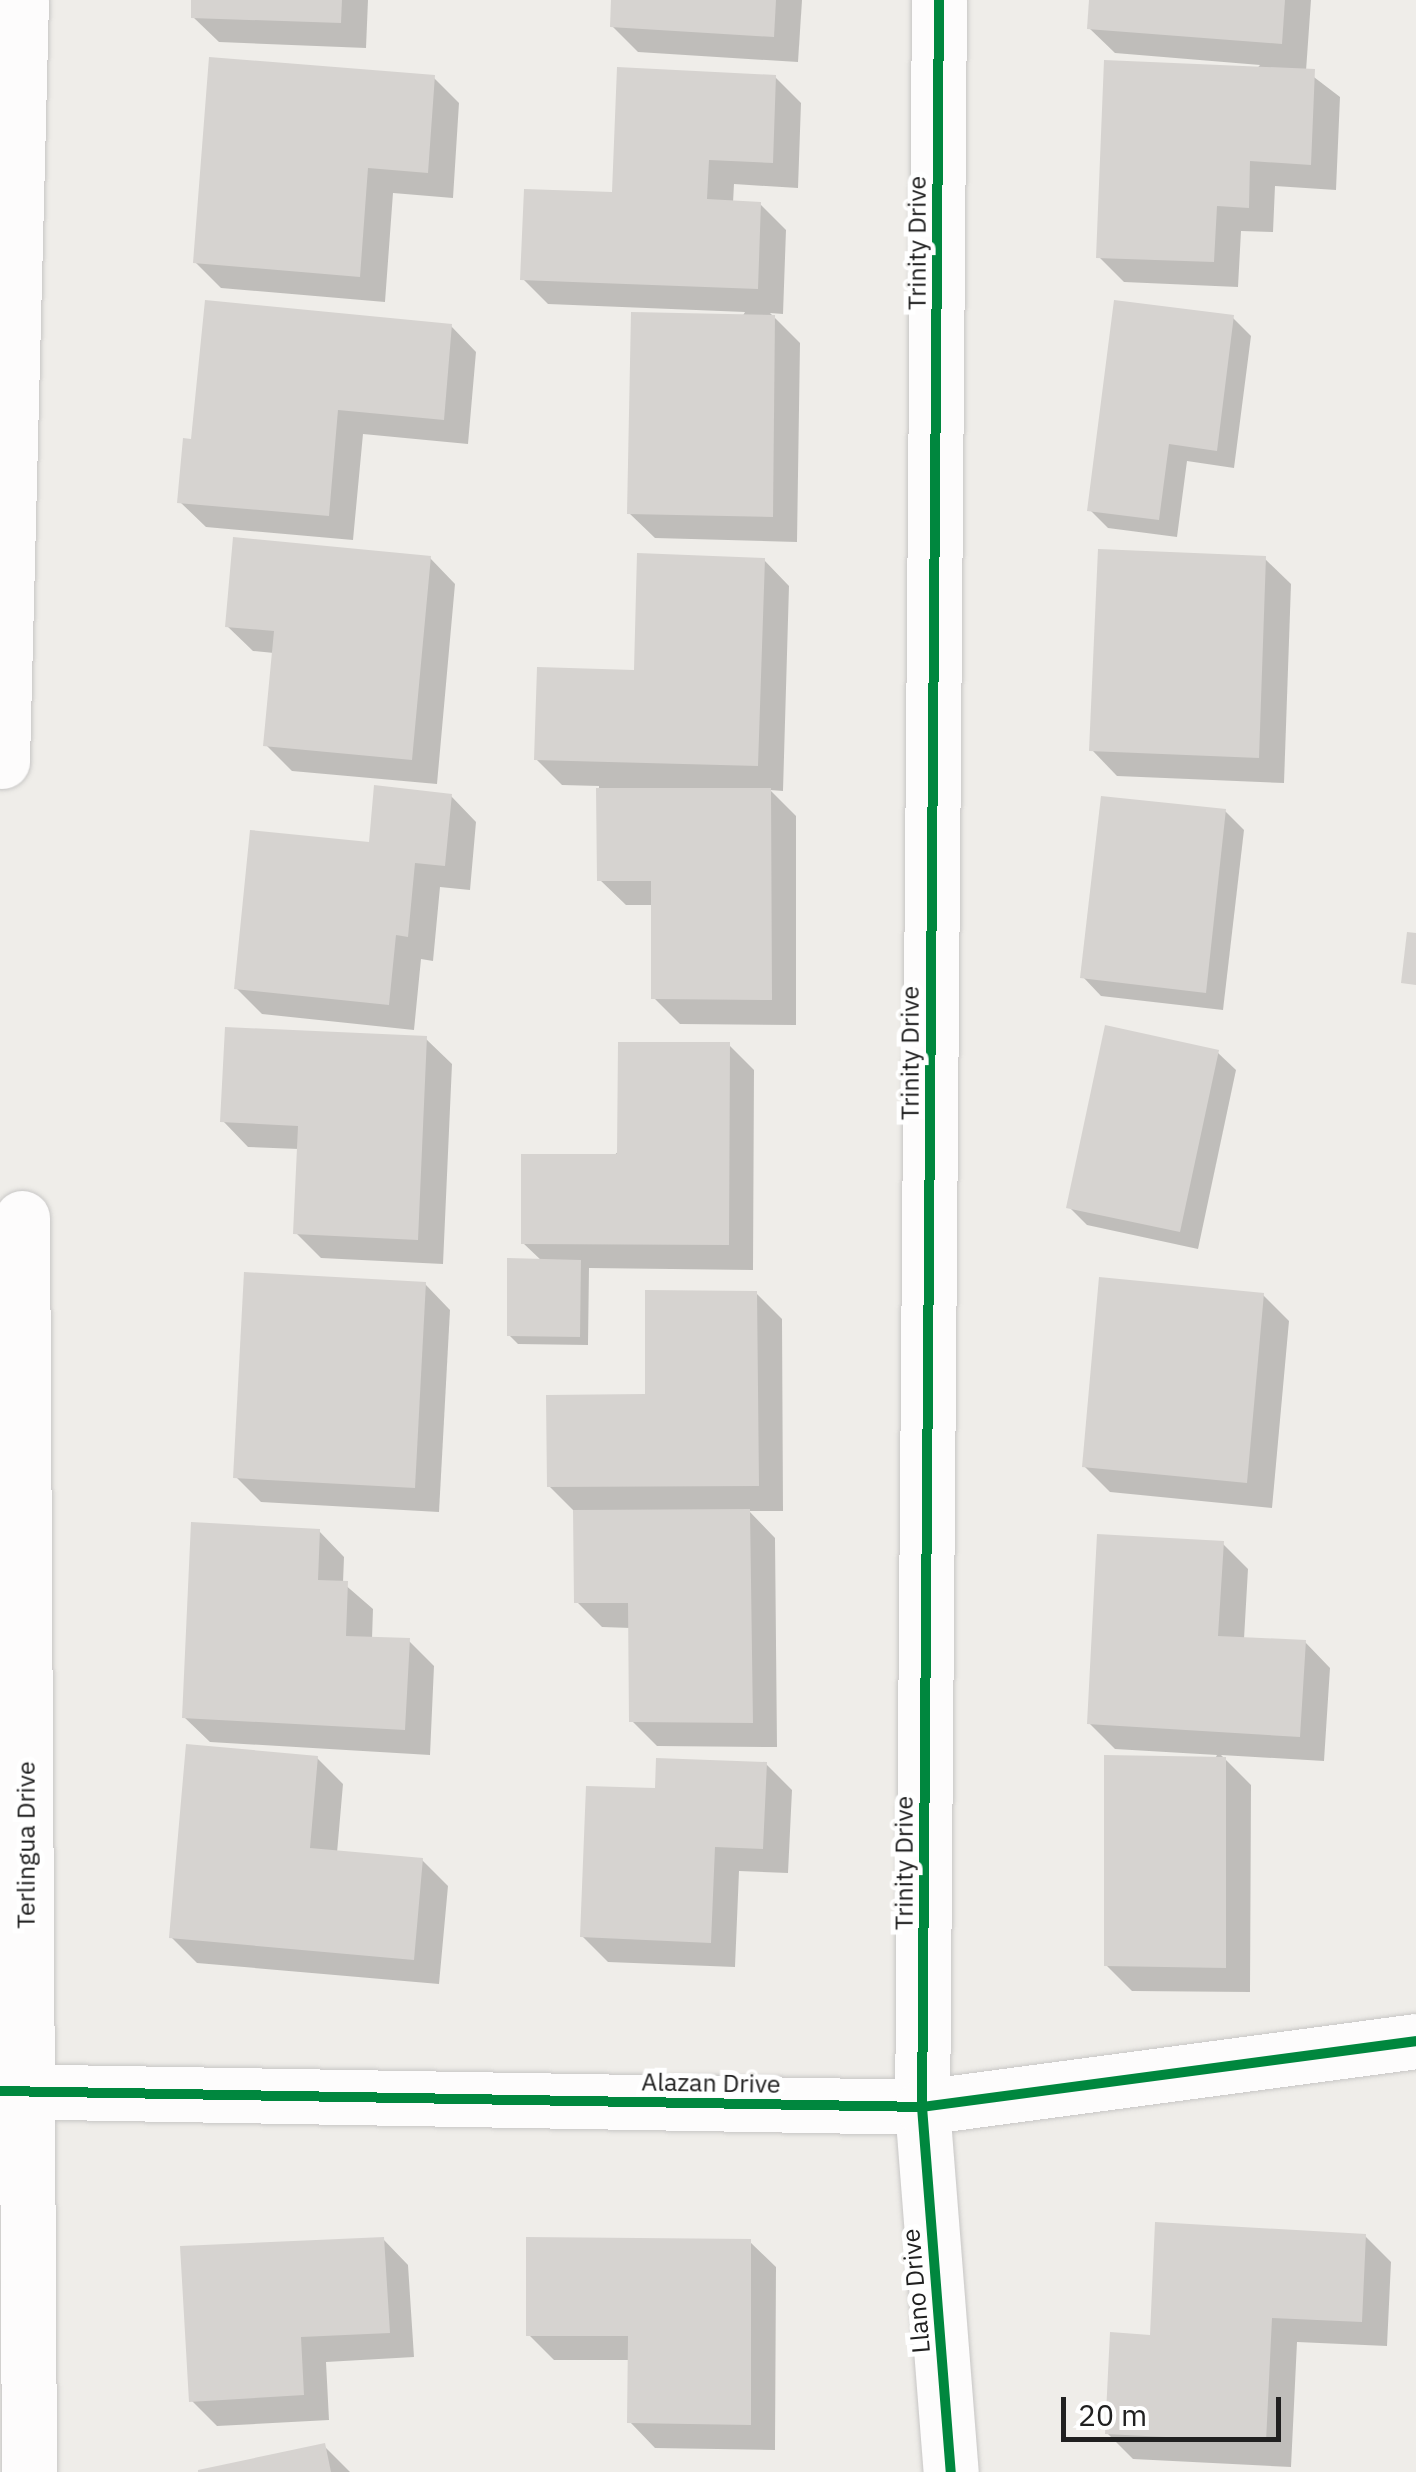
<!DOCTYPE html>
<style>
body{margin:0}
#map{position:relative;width:1416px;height:2472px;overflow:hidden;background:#efede9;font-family:"IBM Plex Sans",sans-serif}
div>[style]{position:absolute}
.shadow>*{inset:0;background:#0003}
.building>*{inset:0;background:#d6d3d0}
.roads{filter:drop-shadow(0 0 2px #c7c6c5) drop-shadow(0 0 2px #c7c6c5)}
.minor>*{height:55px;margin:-27.5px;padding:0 27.5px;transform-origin:27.5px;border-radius:27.5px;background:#fdfcfc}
.cycleway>*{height:10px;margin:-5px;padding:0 5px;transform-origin:5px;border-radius:5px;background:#00873e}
span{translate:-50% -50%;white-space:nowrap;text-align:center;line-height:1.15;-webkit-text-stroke:10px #fff;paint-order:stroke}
.street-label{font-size:25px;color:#202020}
.scale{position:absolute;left:1061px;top:2397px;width:220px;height:45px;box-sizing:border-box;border:5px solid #202020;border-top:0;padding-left:12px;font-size:30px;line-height:35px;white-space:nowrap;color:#202020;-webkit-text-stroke:8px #fff;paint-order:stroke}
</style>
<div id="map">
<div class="shadow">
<i style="clip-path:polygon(194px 0,368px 0,366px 48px,219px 42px,193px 17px)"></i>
<i style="clip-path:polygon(614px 0,802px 0,798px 62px,638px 52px,612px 26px)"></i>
<i style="clip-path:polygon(1091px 0,1311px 0,1306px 71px,1340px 97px,1336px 190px,1275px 186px,1273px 232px,1241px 231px,1238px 287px,1124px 282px,1099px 257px,1260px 65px,1115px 53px,1089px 28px)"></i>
<i style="clip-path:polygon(775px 77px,801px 103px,798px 188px,734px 184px,733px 203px,760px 204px,786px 230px,783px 314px,770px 313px,800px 343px,797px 542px,655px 538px,629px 513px,745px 312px,548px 304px,523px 279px,614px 195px)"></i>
<i style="clip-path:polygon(434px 78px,459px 103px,453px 198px,393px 193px,385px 302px,221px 288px,195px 262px)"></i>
<i style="clip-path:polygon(1233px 318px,1251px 336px,1234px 468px,1187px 461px,1177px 537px,1108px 528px,1090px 510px)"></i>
<i style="clip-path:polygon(451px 326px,476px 352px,468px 444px,363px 434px,353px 540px,206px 527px,180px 502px,194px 441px)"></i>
<i style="clip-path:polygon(430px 558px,455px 584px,437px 784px,292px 771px,266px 745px,274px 653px,253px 651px,227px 626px)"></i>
<i style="clip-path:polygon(1265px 559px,1291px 584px,1284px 783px,1117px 776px,1092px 750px)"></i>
<i style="clip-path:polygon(764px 560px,789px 586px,783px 791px,770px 790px,796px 816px,796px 1025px,680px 1024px,654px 998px,653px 905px,626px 905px,600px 880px,599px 786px,562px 785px,536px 759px)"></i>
<i style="clip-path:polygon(451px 796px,476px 822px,470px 890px,440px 887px,433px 961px,421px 959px,414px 1030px,262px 1014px,236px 988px,371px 844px)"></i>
<i style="clip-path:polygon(1225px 811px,1244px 830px,1223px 1010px,1101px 996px,1083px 977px)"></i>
<i style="clip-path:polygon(426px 1039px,452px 1064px,443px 1264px,321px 1258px,296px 1233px,299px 1149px,248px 1147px,223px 1121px)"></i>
<i style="clip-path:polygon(729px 1045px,754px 1070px,753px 1270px,589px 1268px,588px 1345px,518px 1344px,509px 1335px,543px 1262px,523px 1243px)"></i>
<i style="clip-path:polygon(1217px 1052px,1236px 1070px,1198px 1249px,1087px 1225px,1069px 1207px)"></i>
<i style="clip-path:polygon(425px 1284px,450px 1310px,439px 1512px,261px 1502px,236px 1477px)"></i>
<i style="clip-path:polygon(756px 1293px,782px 1319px,783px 1511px,749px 1511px,775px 1538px,777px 1747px,657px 1746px,632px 1721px,631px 1628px,602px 1627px,577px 1602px,576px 1513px,549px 1486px)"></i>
<i style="clip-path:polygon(1263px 1295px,1289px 1321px,1272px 1508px,1110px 1492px,1084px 1466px)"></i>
<i style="clip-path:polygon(319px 1531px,344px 1557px,343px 1583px,373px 1609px,372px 1639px,409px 1641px,434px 1666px,430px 1755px,210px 1742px,184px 1717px)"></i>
<i style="clip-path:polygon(1223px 1544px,1248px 1569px,1244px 1639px,1305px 1642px,1330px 1668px,1324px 1761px,1221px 1755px,1251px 1785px,1250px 1992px,1132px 1991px,1106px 1965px,1217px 1755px,1115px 1749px,1089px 1723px)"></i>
<i style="clip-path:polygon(317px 1758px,343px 1784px,337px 1853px,422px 1860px,448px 1886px,439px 1984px,197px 1963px,171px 1937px)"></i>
<i style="clip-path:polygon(766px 1764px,792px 1790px,788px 1873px,739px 1871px,735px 1967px,608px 1962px,582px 1936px,657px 1791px)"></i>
<i style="clip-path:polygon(1365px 2236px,1391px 2262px,1387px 2346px,1297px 2342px,1291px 2467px,1133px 2459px,1107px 2433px,1153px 2337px)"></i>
<i style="clip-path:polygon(383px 2239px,408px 2265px,414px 2357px,326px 2362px,329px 2420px,217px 2426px,191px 2400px)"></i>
<i style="clip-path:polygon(750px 2242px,776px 2267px,775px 2450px,655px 2448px,630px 2422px,630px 2360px,554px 2360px,529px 2335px)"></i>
<i style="clip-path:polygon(324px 2446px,350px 2472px,204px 2472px)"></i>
</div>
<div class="building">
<i style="clip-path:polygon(191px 0,342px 0,341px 23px,191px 18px)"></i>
<i style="clip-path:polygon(611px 0,776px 0,774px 37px,610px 27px)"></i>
<i style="clip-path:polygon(1089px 0,1285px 0,1282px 44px,1087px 29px)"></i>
<i style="clip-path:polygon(209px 57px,435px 75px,428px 173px,368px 168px,360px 277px,193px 263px)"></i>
<i style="clip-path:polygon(1104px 60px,1315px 69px,1311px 165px,1250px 161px,1249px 208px,1217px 206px,1214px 262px,1096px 258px)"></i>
<i style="clip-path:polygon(617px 67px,776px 75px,773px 163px,709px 160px,707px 199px,761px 202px,758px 289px,520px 280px,524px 189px,612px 192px)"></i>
<i style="clip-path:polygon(205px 300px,452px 324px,444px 420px,338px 410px,329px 516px,177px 503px,183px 438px,191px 439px)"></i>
<i style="clip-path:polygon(1114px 300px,1234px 315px,1217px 451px,1169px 444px,1159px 520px,1087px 511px)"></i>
<i style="clip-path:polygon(631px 312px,775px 315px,773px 517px,627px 514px)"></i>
<i style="clip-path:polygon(233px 537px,431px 556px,412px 760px,263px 746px,274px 631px,225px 627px)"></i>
<i style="clip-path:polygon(1098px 549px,1266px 556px,1259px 758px,1089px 751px)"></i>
<i style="clip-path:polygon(637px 553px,765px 558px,758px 766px,534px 760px,537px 667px,634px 670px)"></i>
<i style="clip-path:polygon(374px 785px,452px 794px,445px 866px,415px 863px,408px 937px,396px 935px,389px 1005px,234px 989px,250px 830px,369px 842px)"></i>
<i style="clip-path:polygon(596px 788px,771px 788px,772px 1000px,651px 999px,651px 881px,597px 881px)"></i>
<i style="clip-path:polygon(1101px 796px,1226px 809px,1206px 993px,1080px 978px)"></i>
<i style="clip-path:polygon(1407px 932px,1416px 933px,1416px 985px,1401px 983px)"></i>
<i style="clip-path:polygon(1105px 1025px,1219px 1050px,1180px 1232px,1066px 1208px)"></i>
<i style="clip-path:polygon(225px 1027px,427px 1036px,418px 1240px,293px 1234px,298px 1126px,220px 1122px)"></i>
<i style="clip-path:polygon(618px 1042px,730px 1042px,729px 1245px,521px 1244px,521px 1154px,617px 1154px)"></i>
<i style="clip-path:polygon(507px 1258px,581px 1260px,580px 1337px,507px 1336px)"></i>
<i style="clip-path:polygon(244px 1272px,426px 1282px,415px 1488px,233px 1478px)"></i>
<i style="clip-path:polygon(1099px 1277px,1264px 1293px,1247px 1483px,1082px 1467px)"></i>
<i style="clip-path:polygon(645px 1290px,757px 1291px,759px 1486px,547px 1487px,546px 1395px,645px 1394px)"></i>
<i style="clip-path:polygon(750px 1509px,753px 1723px,629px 1722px,628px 1603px,574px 1603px,573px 1510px)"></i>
<i style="clip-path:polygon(191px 1522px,320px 1529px,318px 1580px,348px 1581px,346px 1636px,410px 1638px,405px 1730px,182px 1718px)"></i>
<i style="clip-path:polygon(1097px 1534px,1224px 1541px,1218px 1636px,1306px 1640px,1300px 1737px,1087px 1724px)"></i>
<i style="clip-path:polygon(186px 1744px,318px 1756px,310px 1848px,423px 1858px,414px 1960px,169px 1938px)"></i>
<i style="clip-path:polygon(1104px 1755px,1226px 1757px,1226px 1968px,1104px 1966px)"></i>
<i style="clip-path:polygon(656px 1758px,767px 1762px,763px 1849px,715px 1847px,711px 1943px,580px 1937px,586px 1786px,655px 1788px)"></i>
<i style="clip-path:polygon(1155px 2222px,1366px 2234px,1362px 2322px,1272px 2318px,1266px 2442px,1105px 2434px,1110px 2332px,1150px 2335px)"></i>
<i style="clip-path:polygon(384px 2237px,390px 2333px,301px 2337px,304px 2395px,189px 2402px,180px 2246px)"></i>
<i style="clip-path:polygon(526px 2237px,751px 2239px,751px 2425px,627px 2423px,628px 2336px,526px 2336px)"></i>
<i style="clip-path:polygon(325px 2443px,331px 2472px,198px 2472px,198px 2470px)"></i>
</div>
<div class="roads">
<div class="minor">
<i style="left:939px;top:0;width:2107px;rotate:90.46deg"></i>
<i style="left:922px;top:2107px;width:366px;rotate:85.5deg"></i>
<i style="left:2px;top:761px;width:761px;rotate:-88.57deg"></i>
<i style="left:22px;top:1218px;width:1254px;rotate:89.68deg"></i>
<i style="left:0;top:2091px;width:922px;rotate:0.99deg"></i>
<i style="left:922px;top:2107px;width:498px;rotate:-7.6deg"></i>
</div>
</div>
<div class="cycleway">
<i style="left:939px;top:0;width:2107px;rotate:90.46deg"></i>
<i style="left:922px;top:2107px;width:366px;rotate:85.5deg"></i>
<i style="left:0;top:2091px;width:922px;rotate:0.99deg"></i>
<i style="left:922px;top:2107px;width:498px;rotate:-7.6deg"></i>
</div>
<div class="street-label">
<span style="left:917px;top:243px;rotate:-90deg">Trinity Drive</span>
<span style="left:910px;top:1053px;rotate:-90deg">Trinity Drive</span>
<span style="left:26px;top:1845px;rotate:-90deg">Terlingua Drive</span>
<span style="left:904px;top:1863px;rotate:-90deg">Trinity Drive</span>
<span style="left:711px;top:2083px;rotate:1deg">Alazan Drive</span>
<span style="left:916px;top:2291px;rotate:-95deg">Llano Drive</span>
</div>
<div class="scale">20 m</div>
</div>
